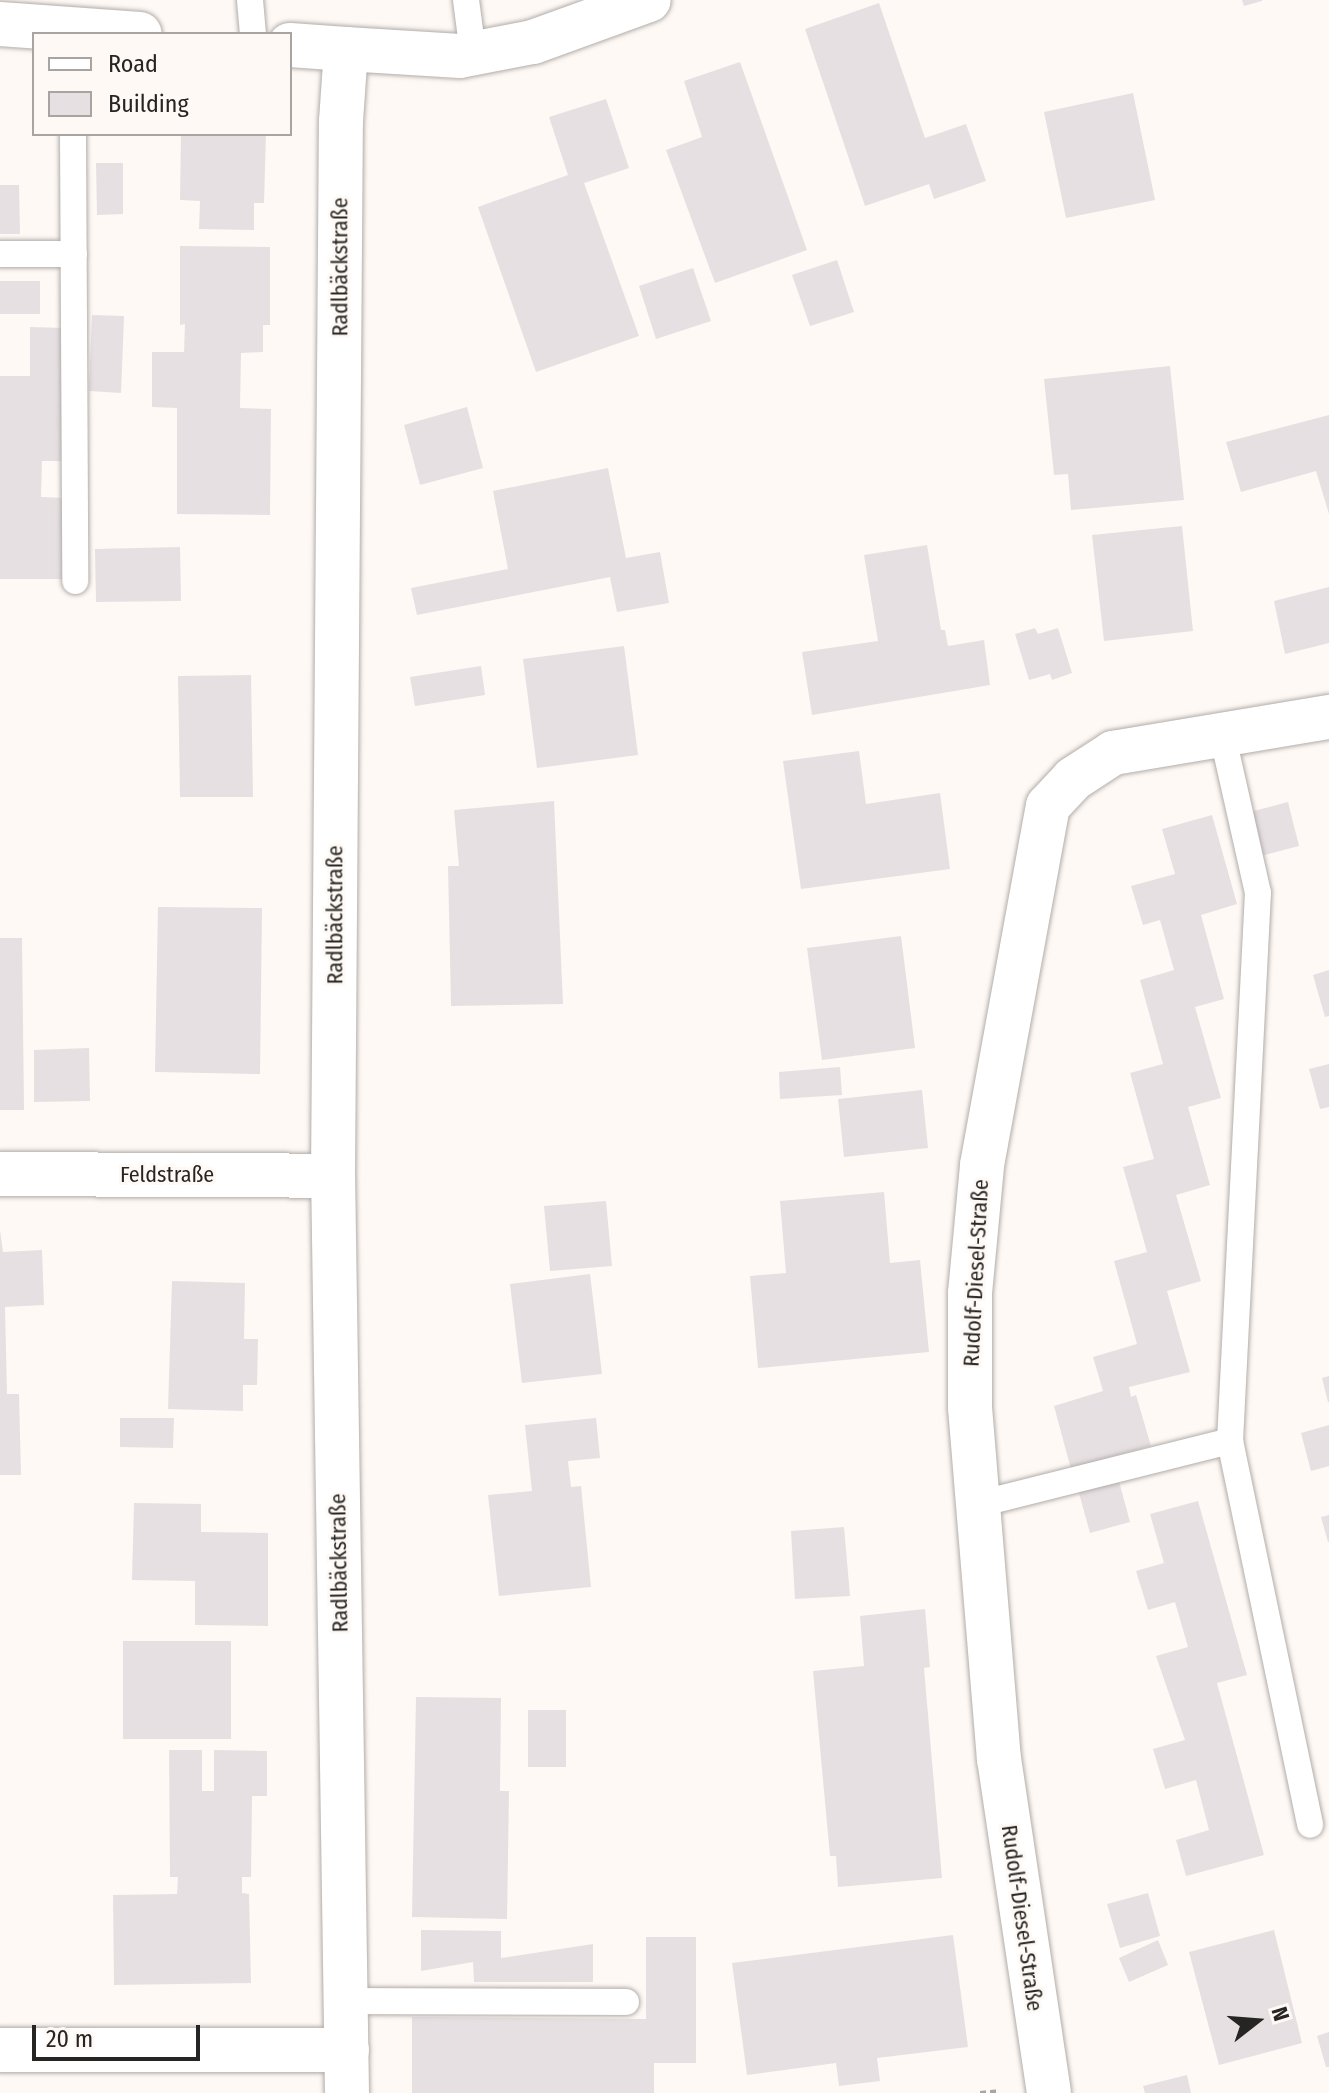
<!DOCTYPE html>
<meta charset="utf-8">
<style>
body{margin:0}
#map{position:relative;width:1329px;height:2093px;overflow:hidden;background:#fef9f5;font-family:"Fira Sans Condensed",sans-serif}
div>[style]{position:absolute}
.building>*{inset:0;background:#e6e0e3}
.path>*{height:5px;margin-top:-2.5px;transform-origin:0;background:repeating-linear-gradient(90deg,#a9a5a2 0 6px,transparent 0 10px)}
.roads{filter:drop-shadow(0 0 2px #b2ada9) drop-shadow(0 0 2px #b2ada9)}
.service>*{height:26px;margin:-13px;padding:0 13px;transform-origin:13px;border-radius:13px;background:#fff}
.minor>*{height:44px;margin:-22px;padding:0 22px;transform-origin:22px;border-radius:22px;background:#fff}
span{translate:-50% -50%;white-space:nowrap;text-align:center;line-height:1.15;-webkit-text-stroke:6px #fef9f5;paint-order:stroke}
.street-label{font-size:22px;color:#262523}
.legend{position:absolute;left:32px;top:32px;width:260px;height:104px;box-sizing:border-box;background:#fef9f5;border:2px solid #a8a4a1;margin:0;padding:10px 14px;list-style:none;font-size:24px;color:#262523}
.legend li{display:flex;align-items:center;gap:16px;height:40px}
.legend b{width:40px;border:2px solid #a8a4a1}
.north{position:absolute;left:1217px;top:1981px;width:80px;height:80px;-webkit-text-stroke:6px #fef9f5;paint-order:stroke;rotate:73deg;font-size:22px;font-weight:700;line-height:32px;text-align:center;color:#262523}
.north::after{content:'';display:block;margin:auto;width:28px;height:36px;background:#262523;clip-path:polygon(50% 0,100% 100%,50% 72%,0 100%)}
.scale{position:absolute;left:32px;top:2025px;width:168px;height:36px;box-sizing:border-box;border:4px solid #262523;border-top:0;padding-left:10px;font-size:24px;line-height:28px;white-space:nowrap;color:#262523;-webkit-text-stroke:6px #fef9f5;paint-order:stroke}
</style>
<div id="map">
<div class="building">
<i style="clip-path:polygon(1242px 0,1262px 0,1262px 1px,1244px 6px)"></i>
<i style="clip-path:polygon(879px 3px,925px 138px,966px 124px,986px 181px,934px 199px,929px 184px,865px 206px,805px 29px)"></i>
<i style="clip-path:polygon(740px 62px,807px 250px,715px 283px,666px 150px,702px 137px,684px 81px)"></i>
<i style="clip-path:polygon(1133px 93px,1155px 200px,1066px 218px,1044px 112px)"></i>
<i style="clip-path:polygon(606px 99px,629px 168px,584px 183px,639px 336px,536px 372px,478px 207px,568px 175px,549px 117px)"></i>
<i style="clip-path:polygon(181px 134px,266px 134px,264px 203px,254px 203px,254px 230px,199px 229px,200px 201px,180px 200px)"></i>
<i style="clip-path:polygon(96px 163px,123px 163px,123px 214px,97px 215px)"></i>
<i style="clip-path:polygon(0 185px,19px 185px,20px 234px,0 234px)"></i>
<i style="clip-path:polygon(180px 246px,270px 247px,270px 325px,263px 325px,263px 352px,241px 353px,240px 408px,271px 409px,270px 515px,177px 514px,177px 408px,152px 407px,152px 352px,184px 352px,185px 324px,180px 325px)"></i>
<i style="clip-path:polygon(837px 260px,854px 312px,810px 326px,792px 275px)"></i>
<i style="clip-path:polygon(693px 268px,711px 321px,656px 339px,639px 286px)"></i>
<i style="clip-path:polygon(0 281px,40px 281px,40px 314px,0 314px)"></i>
<i style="clip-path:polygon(92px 315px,124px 316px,121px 393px,89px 391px)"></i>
<i style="clip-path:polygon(30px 327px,64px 328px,65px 461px,42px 461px,41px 497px,65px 498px,64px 579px,0 579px,0 376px,30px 376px)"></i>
<i style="clip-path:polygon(1170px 366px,1184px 500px,1071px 510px,1068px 474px,1054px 475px,1044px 379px)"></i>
<i style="clip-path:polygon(467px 407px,483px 468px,420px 485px,404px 425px)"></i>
<i style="clip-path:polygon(1329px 415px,1329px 514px,1316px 471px,1241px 492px,1226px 442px)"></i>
<i style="clip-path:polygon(608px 468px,626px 558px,660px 552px,669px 603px,617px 612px,610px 577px,417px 615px,411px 588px,508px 569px,493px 491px)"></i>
<i style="clip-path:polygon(1182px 526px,1193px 631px,1104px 641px,1092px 535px)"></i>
<i style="clip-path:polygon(927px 545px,941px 630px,945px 630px,948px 646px,984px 640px,990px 685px,812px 715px,802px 652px,878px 641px,864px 555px)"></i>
<i style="clip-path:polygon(180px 547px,181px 601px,96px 602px,95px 549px)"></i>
<i style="clip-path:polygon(1329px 587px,1329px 643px,1285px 654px,1274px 601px)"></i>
<i style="clip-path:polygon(1035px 628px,1038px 634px,1058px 628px,1072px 673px,1052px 680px,1050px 674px,1029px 680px,1015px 634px)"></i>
<i style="clip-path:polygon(624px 646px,638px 755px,537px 768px,523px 659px)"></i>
<i style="clip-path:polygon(481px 666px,485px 695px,415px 706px,410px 677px)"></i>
<i style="clip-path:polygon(251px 675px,253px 797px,180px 797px,178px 676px)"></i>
<i style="clip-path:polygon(859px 751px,866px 804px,940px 793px,950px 869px,801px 889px,783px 761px)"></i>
<i style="clip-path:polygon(554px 801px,563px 1004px,451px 1006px,448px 866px,459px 866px,454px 810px)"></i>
<i style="clip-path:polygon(1288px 802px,1299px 846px,1253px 858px,1242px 814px)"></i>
<i style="clip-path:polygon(1212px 815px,1237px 904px,1201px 915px,1224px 999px,1195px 1007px,1221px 1098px,1188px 1107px,1210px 1185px,1176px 1195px,1201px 1281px,1167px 1291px,1190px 1372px,1129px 1387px,1131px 1397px,1136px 1395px,1151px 1446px,1111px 1457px,1114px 1462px,1072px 1473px,1054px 1406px,1103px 1391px,1093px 1357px,1137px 1344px,1114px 1261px,1147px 1252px,1123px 1167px,1154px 1159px,1130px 1073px,1163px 1064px,1140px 980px,1174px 970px,1160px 920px,1143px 925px,1131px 886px,1175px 874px,1162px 829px)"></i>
<i style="clip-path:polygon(158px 907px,262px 908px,260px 1074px,155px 1072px)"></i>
<i style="clip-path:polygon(901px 936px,915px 1048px,822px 1060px,807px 948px)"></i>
<i style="clip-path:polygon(0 938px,22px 938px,24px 1110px,0 1110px)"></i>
<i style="clip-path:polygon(1329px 970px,1329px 1016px,1325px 1017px,1313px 975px)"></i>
<i style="clip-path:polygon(89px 1048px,90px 1101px,34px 1102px,34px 1050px)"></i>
<i style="clip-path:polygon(1329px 1064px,1329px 1107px,1320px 1109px,1309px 1069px)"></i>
<i style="clip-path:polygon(840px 1067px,842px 1095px,780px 1099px,779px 1072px)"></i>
<i style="clip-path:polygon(922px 1090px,928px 1148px,844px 1157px,838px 1099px)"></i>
<i style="clip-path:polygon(884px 1192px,890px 1263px,920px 1260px,929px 1352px,758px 1368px,750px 1276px,786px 1273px,780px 1201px)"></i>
<i style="clip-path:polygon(606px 1201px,612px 1266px,550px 1271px,544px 1206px)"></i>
<i style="clip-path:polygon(0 1230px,3px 1252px,42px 1250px,44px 1305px,5px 1307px,7px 1394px,19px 1394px,21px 1475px,0 1475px)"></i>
<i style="clip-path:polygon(590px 1274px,602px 1374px,522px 1383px,510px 1284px)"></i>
<i style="clip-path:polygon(172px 1281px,245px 1283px,244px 1339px,258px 1339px,257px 1385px,243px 1385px,243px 1411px,168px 1409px)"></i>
<i style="clip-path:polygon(1329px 1376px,1329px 1402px,1328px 1402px,1322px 1378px)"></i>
<i style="clip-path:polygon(120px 1418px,174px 1418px,173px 1448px,120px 1447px)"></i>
<i style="clip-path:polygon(596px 1418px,600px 1458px,568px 1461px,571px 1487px,581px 1486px,591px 1587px,499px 1596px,488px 1495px,532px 1491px,525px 1425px)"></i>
<i style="clip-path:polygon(1329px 1425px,1329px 1466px,1311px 1471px,1301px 1433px)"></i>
<i style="clip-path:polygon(1117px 1474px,1130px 1522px,1090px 1533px,1077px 1486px)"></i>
<i style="clip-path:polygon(1198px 1501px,1247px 1675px,1217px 1683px,1264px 1855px,1186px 1876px,1176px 1840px,1209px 1830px,1196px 1780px,1165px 1789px,1153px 1749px,1185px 1740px,1156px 1656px,1188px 1647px,1175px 1602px,1148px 1610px,1136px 1571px,1164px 1563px,1150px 1514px)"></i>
<i style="clip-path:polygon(134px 1503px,201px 1504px,201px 1532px,268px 1533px,268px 1626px,195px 1625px,195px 1581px,132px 1580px)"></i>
<i style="clip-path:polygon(1329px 1515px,1329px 1542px,1328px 1542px,1321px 1517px)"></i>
<i style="clip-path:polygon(844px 1527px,850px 1596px,795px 1599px,791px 1531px)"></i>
<i style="clip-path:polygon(925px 1609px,930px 1667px,924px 1668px,942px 1878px,838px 1887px,836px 1856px,830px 1856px,813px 1671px,864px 1666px,860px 1616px)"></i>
<i style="clip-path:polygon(123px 1641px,231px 1641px,231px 1739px,123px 1739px)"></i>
<i style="clip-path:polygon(416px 1697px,501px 1698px,500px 1791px,509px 1791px,507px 1919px,412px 1917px)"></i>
<i style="clip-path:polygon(528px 1710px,566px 1710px,566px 1767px,528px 1767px)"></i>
<i style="clip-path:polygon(169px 1750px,202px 1750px,202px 1791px,214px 1791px,214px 1750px,267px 1751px,267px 1796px,252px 1796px,251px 1877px,242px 1877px,242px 1893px,249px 1894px,251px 1983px,114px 1985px,113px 1895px,177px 1894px,178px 1877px,170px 1877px)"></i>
<i style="clip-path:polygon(1148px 1893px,1160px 1936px,1120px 1948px,1107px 1904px)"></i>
<i style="clip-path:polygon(421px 1930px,501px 1931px,501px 1958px,593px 1944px,593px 1982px,474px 1982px,473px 1962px,421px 1971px)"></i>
<i style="clip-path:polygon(1274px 1930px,1302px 2043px,1219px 2065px,1189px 1952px)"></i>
<i style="clip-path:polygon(953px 1935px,968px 2047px,877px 2058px,880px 2081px,839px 2086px,836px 2063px,747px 2075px,732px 1963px)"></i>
<i style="clip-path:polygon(646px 1937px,696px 1937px,696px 2063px,654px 2063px,654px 2093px,412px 2093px,412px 2017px,646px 2019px)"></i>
<i style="clip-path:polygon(1158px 1940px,1168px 1965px,1129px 1982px,1119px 1958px)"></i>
<i style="clip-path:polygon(1329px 2032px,1329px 2067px,1326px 2067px,1317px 2036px)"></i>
<i style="clip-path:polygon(1187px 2075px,1191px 2093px,1145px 2093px,1143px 2086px)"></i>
</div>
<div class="path">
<i style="left:980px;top:2093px;width:18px;rotate:-6deg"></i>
</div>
<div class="roads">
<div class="service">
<i style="left:250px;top:0;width:34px;rotate:85deg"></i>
<i style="left:466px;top:0;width:53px;rotate:82.5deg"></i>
<i style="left:73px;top:134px;width:447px;rotate:89.7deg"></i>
<i style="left:0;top:254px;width:74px"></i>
<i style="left:1230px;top:1441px;width:392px;rotate:78.2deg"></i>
<i style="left:979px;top:1504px;width:259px;rotate:-14.1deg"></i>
<i style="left:1230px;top:1441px;width:549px;rotate:-87.08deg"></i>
<i style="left:1258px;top:893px;width:164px;rotate:-102.7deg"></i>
<i style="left:346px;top:2001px;width:280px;rotate:0.2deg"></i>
</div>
<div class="minor">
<i style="left:0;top:24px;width:140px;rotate:4.1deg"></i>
<i style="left:290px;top:45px;width:56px;rotate:4.1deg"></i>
<i style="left:0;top:1174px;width:333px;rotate:0.3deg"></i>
<i style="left:0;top:2050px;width:347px"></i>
<i style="left:347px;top:2093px;width:917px;rotate:-90.87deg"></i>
<i style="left:333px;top:1176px;width:1055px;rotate:-89.57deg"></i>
<i style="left:341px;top:121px;width:72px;rotate:-86deg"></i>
<i style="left:346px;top:49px;width:114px;rotate:3.5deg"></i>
<i style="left:460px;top:56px;width:74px;rotate:-10.9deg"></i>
<i style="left:533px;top:42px;width:123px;rotate:-19.9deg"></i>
<i style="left:1049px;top:2093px;width:337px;rotate:-98.5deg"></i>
<i style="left:999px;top:1760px;width:353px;rotate:-94.7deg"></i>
<i style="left:970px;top:1408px;width:115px;rotate:-90deg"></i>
<i style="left:970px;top:1293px;width:129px;rotate:-84.6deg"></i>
<i style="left:982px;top:1165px;width:365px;rotate:-79.6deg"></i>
<i style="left:1048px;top:806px;width:37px;rotate:-47deg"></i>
<i style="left:1073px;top:779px;width:48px;rotate:-33deg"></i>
<i style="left:1113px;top:753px;width:219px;rotate:-9.5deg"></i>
</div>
</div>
<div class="street-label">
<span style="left:340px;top:267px;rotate:-90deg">Radlbäckstraße</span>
<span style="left:335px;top:915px;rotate:-90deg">Radlbäckstraße</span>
<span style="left:167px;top:1175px">Feldstraße</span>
<span style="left:976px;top:1273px;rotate:-87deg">Rudolf-Diesel-Straße</span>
<span style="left:339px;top:1563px;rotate:-91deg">Radlbäckstraße</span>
<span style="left:1022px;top:1918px;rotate:82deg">Rudolf-Diesel-Straße</span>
</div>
<ul class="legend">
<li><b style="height:10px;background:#fff"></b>Road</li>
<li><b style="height:22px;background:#e6e0e3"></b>Building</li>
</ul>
<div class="north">N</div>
<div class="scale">20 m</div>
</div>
